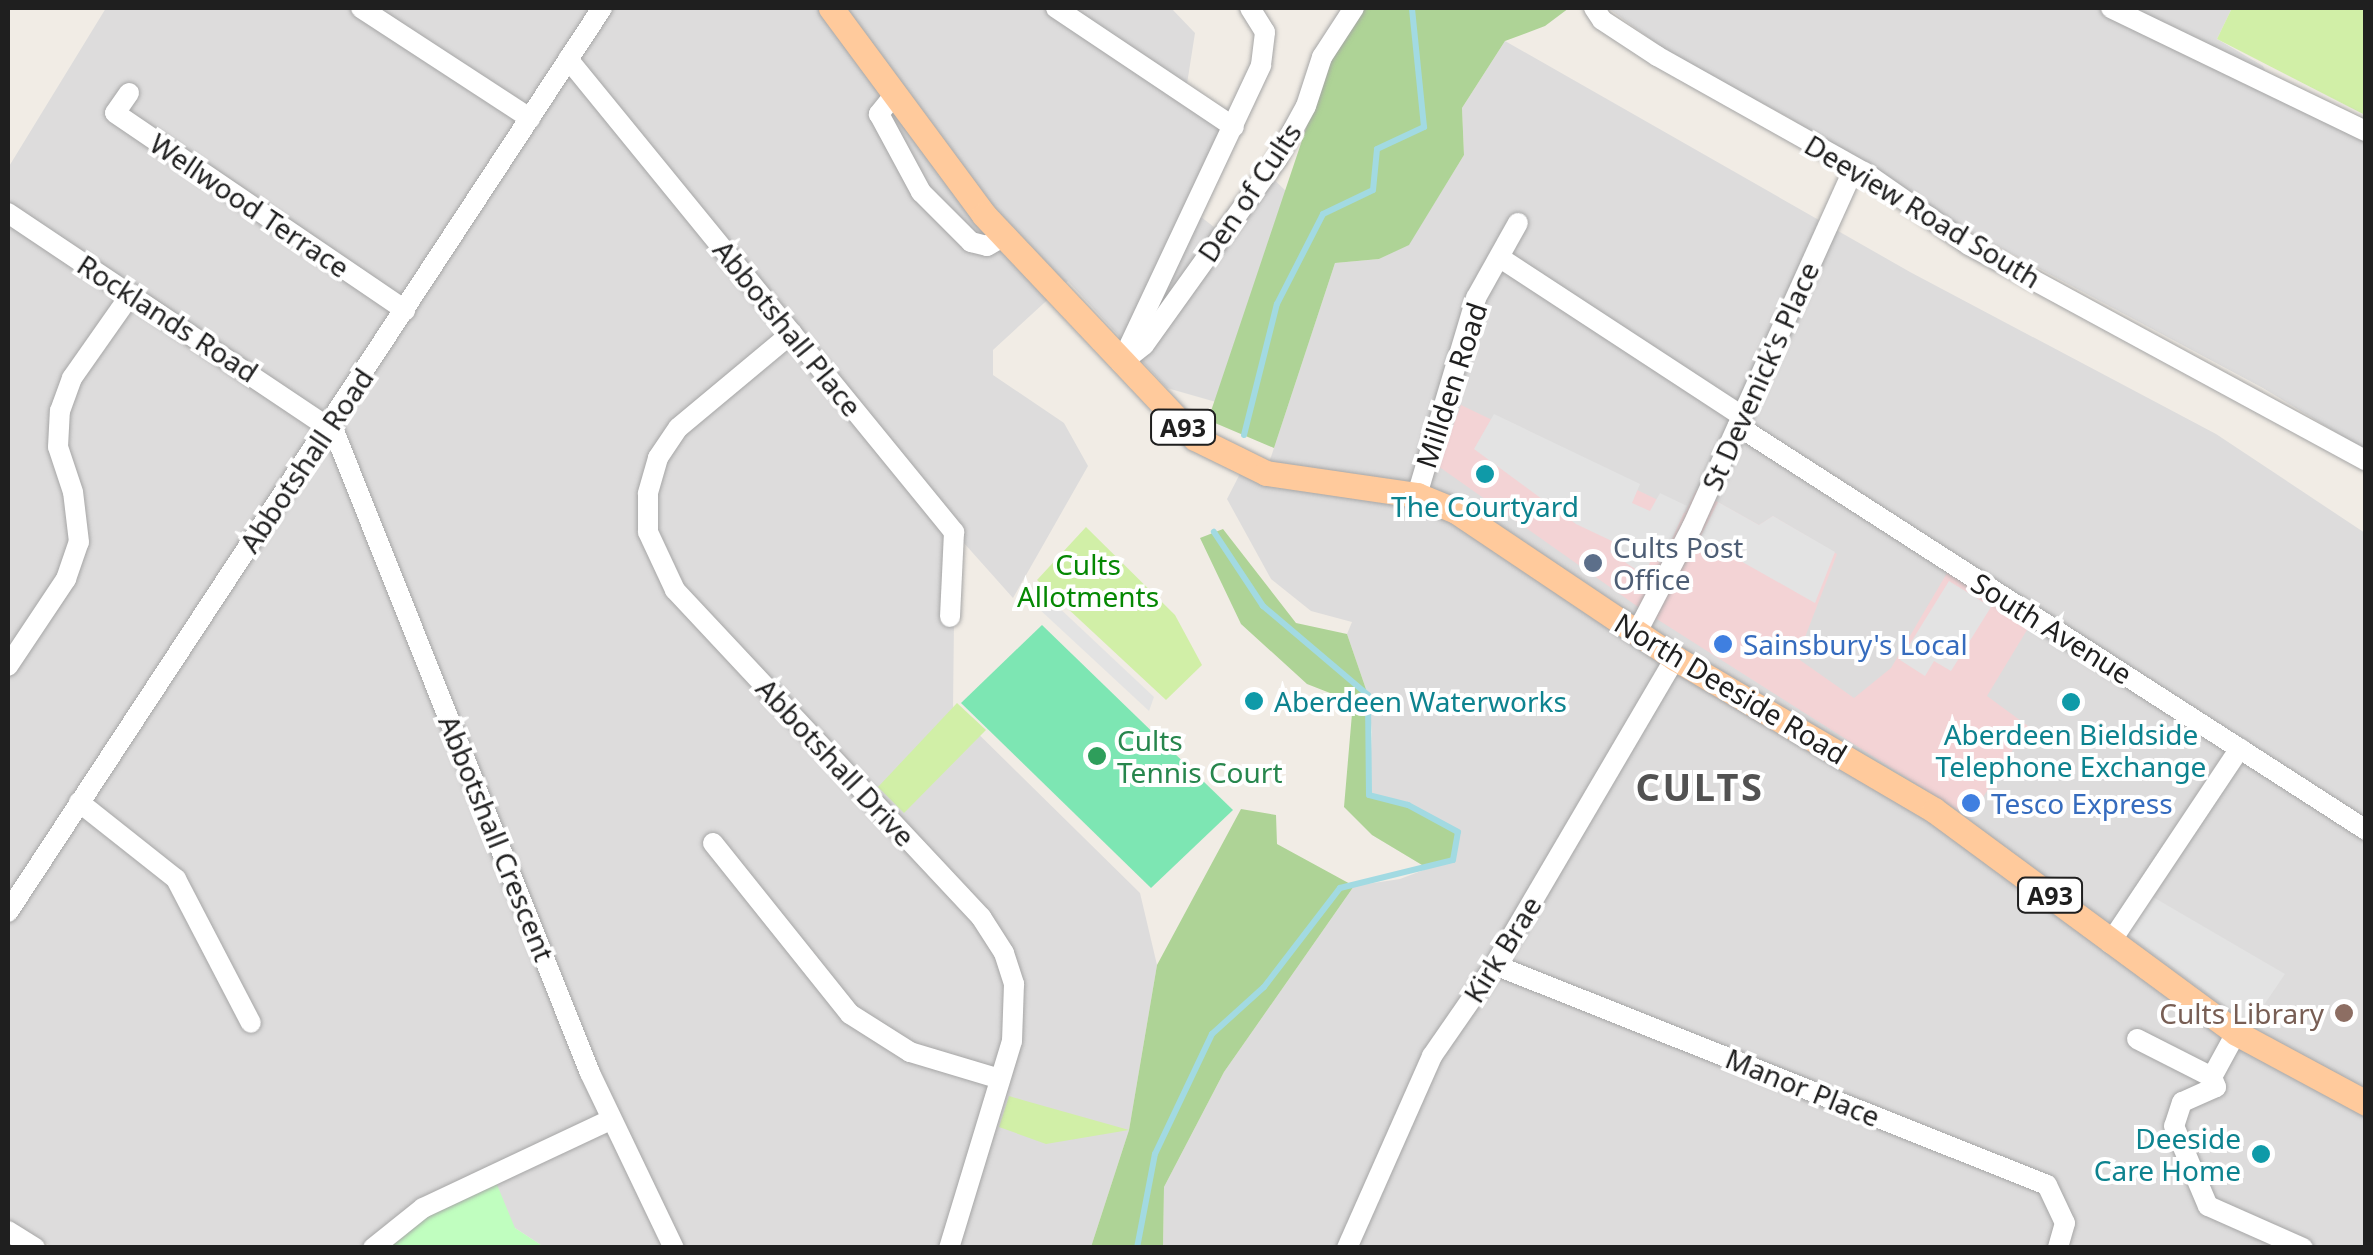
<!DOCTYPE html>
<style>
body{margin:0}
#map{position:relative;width:2373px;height:1255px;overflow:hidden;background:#f1ece5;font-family:"Noto Sans",sans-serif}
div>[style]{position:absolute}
.residential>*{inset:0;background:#dddcdc}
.commercial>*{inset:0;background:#f3d3d5}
.grass>*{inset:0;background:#d1efa7}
.forest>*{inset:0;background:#aed396}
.park>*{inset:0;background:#c0febf}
.pitch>*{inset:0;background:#7de6b3}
.parking>*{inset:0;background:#e3e3e3}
.stream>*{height:6px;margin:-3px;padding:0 3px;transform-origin:3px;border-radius:3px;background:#a2dae2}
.roads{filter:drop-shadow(0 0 2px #a6a6a6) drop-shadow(0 0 2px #a6a6a6)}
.minor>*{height:20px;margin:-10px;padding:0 10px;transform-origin:10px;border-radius:10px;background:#fff}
.major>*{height:25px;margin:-12.5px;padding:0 12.5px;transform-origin:12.5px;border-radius:12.5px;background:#ffca9c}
.dots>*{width:28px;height:28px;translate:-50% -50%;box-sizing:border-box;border:5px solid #fff;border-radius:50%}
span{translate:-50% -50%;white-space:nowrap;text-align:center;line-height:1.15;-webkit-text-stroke:8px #fff;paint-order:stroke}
.shield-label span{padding:2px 8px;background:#fff;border:2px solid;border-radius:8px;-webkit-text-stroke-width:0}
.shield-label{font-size:25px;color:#1f1f1f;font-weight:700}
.street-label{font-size:28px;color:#1f1f1f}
.culture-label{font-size:28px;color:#0d838f}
.left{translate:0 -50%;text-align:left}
.right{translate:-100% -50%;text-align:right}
.service-label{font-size:28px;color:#4e5e75}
.park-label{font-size:28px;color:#058803}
.shop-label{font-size:28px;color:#366cbe}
.leisure-label{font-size:28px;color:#27864d}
.education-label{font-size:28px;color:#785e54}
.district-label{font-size:38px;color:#525252;font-weight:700;letter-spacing:2.5px}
.frame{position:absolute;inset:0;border:10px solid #1f1f1f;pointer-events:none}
</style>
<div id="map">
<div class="residential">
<i style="clip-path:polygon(106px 8px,1171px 8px,1195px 33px,1184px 103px,1230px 135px,1192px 210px,1223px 234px,1267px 173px,1289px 194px,1216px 402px,1167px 388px,1068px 281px,993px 350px,993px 375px,1064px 423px,1088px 466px,1013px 598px,955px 533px,953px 709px,1140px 893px,1157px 965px,1129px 1130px,1091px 1247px,544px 1247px,515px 1228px,373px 1247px,52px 1247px,8px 1219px,8px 168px)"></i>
<i style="clip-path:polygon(1608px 8px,2232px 8px,2217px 39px,2263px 66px,2278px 98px,2365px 142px,2365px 450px,2263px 388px,1937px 214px,1788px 117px,1675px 57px)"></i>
<i style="clip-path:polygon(1505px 41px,1910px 272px,2216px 434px,2365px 533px,2365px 1247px,1163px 1248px,1164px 1187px,1224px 1072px,1354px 886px,1400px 879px,1453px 859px,1408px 805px,1369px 795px,1372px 732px,1368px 695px,1347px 634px,1352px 622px,1311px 611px,1271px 579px,1227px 499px,1244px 466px,1266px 472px,1335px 263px,1379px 259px,1409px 244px,1464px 155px,1462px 108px)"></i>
</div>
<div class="commercial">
<i style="clip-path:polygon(1461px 405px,1685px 513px,1696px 490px,1759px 525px,1773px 516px,1837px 554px,1797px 658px,1854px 698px,1891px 668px,1947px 573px,2030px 625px,1987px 696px,2028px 726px,1970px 818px,1641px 609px,1438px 466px)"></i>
</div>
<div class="grass">
<i style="clip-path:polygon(2232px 8px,2365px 8px,2365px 115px,2217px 39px)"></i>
<i style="clip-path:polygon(1086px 527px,1175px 615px,1202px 665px,1166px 700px,1037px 580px)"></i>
<i style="clip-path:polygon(957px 703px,986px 730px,904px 813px,878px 787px)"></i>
<i style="clip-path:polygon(1009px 1096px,1026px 1101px,1129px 1130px,1046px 1144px,999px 1127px)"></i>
</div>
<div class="forest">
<i style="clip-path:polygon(1363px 8px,1569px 8px,1545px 26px,1505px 41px,1462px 108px,1464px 155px,1409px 245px,1379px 259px,1335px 263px,1274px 448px,1208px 420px,1330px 57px)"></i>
<i style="clip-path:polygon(1223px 529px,1296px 623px,1347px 634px,1368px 695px,1369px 795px,1408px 805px,1458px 832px,1453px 860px,1427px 868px,1372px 835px,1344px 807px,1353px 702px,1307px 684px,1241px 624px,1200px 538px)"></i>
<i style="clip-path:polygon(1241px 809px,1276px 815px,1277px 844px,1354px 886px,1224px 1072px,1164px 1187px,1163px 1247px,1091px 1247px,1129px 1130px,1157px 965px)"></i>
</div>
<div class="park">
<i style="clip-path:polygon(493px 1175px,515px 1228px,544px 1247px,373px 1248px)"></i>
</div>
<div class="pitch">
<i style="clip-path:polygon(1042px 625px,1233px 810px,1151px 888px,961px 703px)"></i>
</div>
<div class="parking">
<i style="clip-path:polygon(1494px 414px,1640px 484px,1632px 503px,1650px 511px,1660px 493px,1687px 506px,1661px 563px,1652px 558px,1644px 575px,1610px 552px,1614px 542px,1576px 524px,1474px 449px)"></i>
<i style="clip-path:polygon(1718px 502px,1759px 525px,1773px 516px,1835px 552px,1815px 603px,1700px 538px)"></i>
<i style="clip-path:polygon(1949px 581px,1991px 607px,1951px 671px,1934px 661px,1925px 676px,1900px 660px)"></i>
<i style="clip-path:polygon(1054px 603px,1154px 697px,1149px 711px,1038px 608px)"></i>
<i style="clip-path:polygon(2153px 897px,2285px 974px,2251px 1024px,2126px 932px)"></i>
</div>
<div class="stream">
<i style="left:1244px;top:435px;width:135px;rotate:-75.9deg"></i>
<i style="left:1277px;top:304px;width:101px;rotate:-62.9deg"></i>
<i style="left:1323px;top:214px;width:55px;rotate:-25.6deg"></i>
<i style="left:1373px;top:190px;width:41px;rotate:-84.4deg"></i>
<i style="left:1377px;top:149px;width:52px;rotate:-25.1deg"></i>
<i style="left:1424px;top:127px;width:120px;rotate:-95.8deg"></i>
<i style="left:1137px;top:1248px;width:96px;rotate:-79.2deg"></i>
<i style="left:1155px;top:1154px;width:133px;rotate:-64.6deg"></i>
<i style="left:1212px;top:1034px;width:70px;rotate:-42.1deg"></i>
<i style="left:1264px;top:987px;width:125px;rotate:-52.5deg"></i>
<i style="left:1340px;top:888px;width:116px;rotate:-13.9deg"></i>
<i style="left:1453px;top:860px;width:28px;rotate:-80deg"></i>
<i style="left:1458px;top:832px;width:57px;rotate:-151.6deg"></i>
<i style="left:1408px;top:805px;width:40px;rotate:-165.6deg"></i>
<i style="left:1369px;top:795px;width:100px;rotate:-90.6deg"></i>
<i style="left:1368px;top:695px;width:138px;rotate:-139.7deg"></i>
<i style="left:1263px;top:606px;width:89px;rotate:-123.5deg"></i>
</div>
<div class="roads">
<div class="minor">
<i style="left:361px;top:8px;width:202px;rotate:33.1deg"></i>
<i style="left:1056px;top:8px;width:214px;rotate:33.8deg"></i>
<i style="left:1594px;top:8px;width:14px;rotate:56deg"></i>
<i style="left:1602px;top:20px;width:66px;rotate:33.2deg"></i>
<i style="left:1657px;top:56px;width:237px;rotate:29.3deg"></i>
<i style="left:1864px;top:172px;width:128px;rotate:34.8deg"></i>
<i style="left:1969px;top:245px;width:452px;rotate:28.5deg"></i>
<i style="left:2111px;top:8px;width:283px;rotate:25.8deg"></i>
<i style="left:568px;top:59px;width:611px;rotate:50.78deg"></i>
<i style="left:954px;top:532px;width:85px;rotate:92.7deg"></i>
<i style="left:129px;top:93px;width:24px;rotate:125deg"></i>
<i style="left:115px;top:113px;width:351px;rotate:34.2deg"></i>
<i style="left:895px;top:94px;width:26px;rotate:129deg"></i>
<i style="left:879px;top:114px;width:89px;rotate:61.7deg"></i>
<i style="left:921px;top:192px;width:71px;rotate:45deg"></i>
<i style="left:971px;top:242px;width:16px;rotate:14deg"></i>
<i style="left:987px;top:246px;width:20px;rotate:-30deg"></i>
<i style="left:8px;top:213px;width:392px;rotate:33.8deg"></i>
<i style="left:334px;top:431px;width:691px;rotate:68.26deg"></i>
<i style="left:590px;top:1073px;width:194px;rotate:64.4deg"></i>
<i style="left:1502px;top:259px;width:287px;rotate:33.2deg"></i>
<i style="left:792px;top:333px;width:148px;rotate:140.2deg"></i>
<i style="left:678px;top:428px;width:36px;rotate:124deg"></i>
<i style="left:658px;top:458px;width:37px;rotate:106deg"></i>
<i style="left:648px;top:494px;width:38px;rotate:90deg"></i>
<i style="left:648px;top:532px;width:64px;rotate:65deg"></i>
<i style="left:675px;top:590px;width:448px;rotate:46.9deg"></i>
<i style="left:981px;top:917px;width:43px;rotate:57.4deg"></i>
<i style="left:1004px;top:953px;width:33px;rotate:72deg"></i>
<i style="left:1014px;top:984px;width:57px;rotate:92deg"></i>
<i style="left:1012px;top:1041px;width:216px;rotate:106.9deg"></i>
<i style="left:1122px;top:361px;width:327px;rotate:-64.8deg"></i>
<i style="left:1261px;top:65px;width:33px;rotate:-83deg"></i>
<i style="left:1265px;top:32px;width:28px;rotate:-122deg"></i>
<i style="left:1121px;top:363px;width:29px;rotate:-38deg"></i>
<i style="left:1144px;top:345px;width:229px;rotate:-54.4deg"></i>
<i style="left:1277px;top:159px;width:60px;rotate:-61.3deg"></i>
<i style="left:1306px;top:106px;width:52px;rotate:-71.9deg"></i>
<i style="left:1322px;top:57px;width:59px;rotate:-56.9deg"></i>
<i style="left:1738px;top:426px;width:747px;rotate:32.75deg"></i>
<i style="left:1417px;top:495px;width:206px;rotate:-73.3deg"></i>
<i style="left:1476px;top:298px;width:86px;rotate:-60.8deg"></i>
<i style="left:1636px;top:634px;width:121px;rotate:-62.4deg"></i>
<i style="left:1692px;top:527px;width:391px;rotate:-65.7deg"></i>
<i style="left:8px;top:666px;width:105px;rotate:-56.3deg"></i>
<i style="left:66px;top:579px;width:39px;rotate:-71deg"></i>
<i style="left:79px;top:542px;width:50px;rotate:-96.8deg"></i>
<i style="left:73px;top:492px;width:47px;rotate:-108.4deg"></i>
<i style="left:58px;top:447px;width:36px;rotate:-87deg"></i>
<i style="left:60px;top:411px;width:35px;rotate:-70deg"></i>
<i style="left:72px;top:378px;width:103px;rotate:-54.9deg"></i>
<i style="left:79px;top:802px;width:124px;rotate:38.4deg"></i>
<i style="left:176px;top:879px;width:162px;rotate:62.5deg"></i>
<i style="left:713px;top:843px;width:219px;rotate:51.3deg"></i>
<i style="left:850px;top:1014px;width:71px;rotate:32.3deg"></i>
<i style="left:910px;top:1052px;width:94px;rotate:16.7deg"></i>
<i style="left:8px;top:912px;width:1082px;rotate:-56.69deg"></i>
<i style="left:2110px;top:943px;width:234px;rotate:-56.3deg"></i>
<i style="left:1495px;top:965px;width:594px;rotate:21.73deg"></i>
<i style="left:2047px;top:1185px;width:42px;rotate:64.7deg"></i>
<i style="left:2065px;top:1223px;width:26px;rotate:106deg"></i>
<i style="left:2236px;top:1033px;width:50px;rotate:118.6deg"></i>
<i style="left:2212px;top:1077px;width:11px;rotate:68deg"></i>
<i style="left:2216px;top:1087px;width:37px;rotate:156deg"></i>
<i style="left:2182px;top:1102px;width:25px;rotate:108deg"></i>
<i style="left:2174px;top:1126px;width:87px;rotate:67deg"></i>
<i style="left:2208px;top:1206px;width:104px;rotate:23.9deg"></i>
<i style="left:2137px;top:1039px;width:84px;rotate:26.9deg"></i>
<i style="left:8px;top:1231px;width:32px;rotate:32deg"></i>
<i style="left:373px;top:1248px;width:64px;rotate:-38.7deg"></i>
<i style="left:423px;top:1208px;width:207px;rotate:-25.2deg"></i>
<i style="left:1347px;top:1248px;width:210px;rotate:-66.1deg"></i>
<i style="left:1432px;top:1056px;width:111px;rotate:-55.3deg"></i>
<i style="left:1495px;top:965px;width:356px;rotate:-59.6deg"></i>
</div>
<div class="major">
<i style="left:831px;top:8px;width:257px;rotate:53.5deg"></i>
<i style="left:984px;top:215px;width:307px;rotate:46.6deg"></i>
<i style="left:1195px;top:438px;width:79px;rotate:26.2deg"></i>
<i style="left:1266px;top:473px;width:153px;rotate:8.3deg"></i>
<i style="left:1417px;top:495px;width:42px;rotate:22.3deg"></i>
<i style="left:1456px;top:511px;width:264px;rotate:33.9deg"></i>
<i style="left:1675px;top:658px;width:300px;rotate:30.4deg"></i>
<i style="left:1934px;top:810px;width:375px;rotate:36.4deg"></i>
<i style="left:2236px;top:1033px;width:148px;rotate:28.3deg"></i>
</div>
</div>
<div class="dots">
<i style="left:1485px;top:474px;background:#0f9aa8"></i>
<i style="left:1593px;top:563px;background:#5c6f8a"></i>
<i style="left:1723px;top:644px;background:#3f7fe0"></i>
<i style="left:1254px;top:701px;background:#0f9aa8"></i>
<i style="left:2071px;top:702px;background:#0f9aa8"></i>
<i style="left:1097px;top:756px;background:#2e9e5b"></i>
<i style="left:1971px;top:803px;background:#3f7fe0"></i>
<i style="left:2344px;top:1013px;background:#8d6e63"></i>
<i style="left:2261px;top:1154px;background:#0f9aa8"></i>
</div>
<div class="shield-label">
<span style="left:1183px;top:427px">A93</span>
<span style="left:2050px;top:895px">A93</span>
</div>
<div class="street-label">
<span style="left:1249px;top:192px;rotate:-56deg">Den of Cults</span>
<span style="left:250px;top:205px;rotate:34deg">Wellwood Terrace</span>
<span style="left:1923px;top:211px;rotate:31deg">Deeview Road South</span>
<span style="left:168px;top:318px;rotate:33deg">Rocklands Road</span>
<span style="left:788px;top:328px;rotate:51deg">Abbotshall Place</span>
<span style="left:1760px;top:376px;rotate:-66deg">St Devenick's Place</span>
<span style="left:1451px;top:385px;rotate:-72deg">Millden Road</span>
<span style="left:306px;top:460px;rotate:-56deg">Abbotshall Road</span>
<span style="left:2052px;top:628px;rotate:32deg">South Avenue</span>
<span style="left:1731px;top:688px;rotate:31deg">North Deeside Road</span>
<span style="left:836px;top:762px;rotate:47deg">Abbotshall Drive</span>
<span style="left:497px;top:838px;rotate:68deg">Abbotshall Crescent</span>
<span style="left:1502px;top:949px;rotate:-58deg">Kirk Brae</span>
<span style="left:1803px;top:1087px;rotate:22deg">Manor Place</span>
</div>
<div class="culture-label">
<span style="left:1485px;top:506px">The Courtyard</span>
<span class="left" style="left:1274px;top:701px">Aberdeen Waterworks</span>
<span style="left:2071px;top:750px">Aberdeen Bieldside<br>Telephone Exchange</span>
<span class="right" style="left:2241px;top:1154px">Deeside<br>Care Home</span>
</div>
<div class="service-label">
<span class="left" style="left:1613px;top:563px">Cults Post<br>Office</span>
</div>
<div class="park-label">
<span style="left:1088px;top:580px">Cults<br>Allotments</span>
</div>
<div class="shop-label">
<span class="left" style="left:1743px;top:644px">Sainsbury's Local</span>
<span class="left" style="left:1991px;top:803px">Tesco Express</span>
</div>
<div class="leisure-label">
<span class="left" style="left:1117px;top:756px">Cults<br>Tennis Court</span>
</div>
<div class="education-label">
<span class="right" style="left:2324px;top:1013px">Cults Library</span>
</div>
<div class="district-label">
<span style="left:1700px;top:787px">CULTS</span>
</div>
<div class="frame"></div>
</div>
